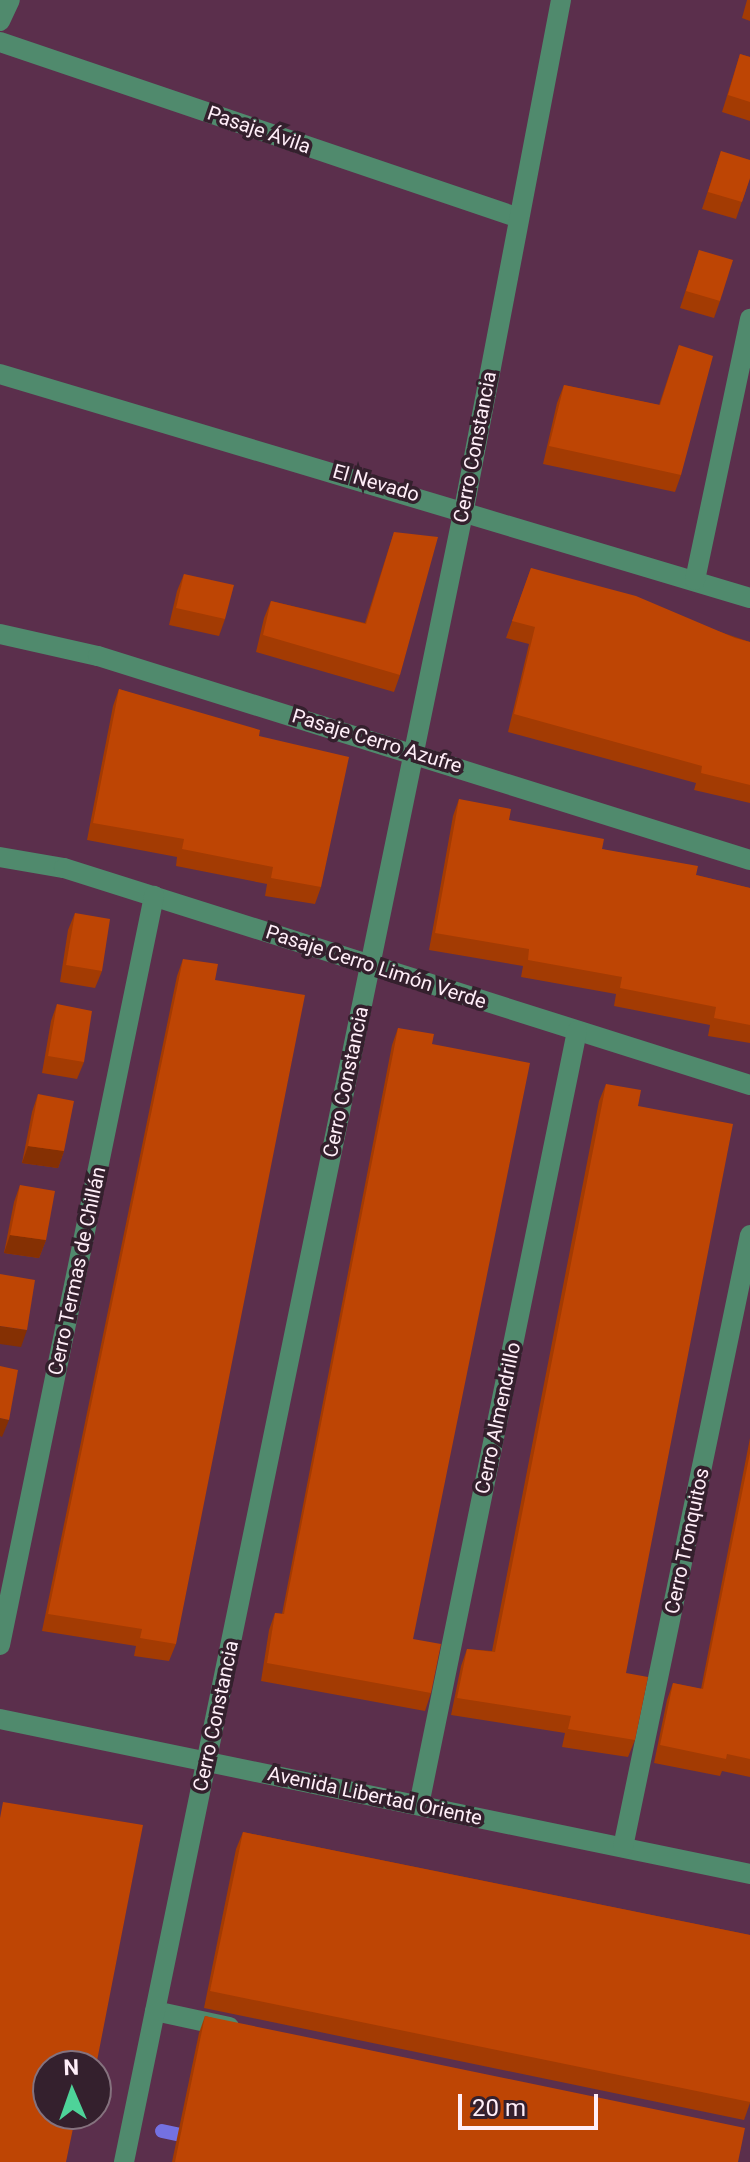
<!DOCTYPE html>
<meta charset="utf-8">
<style>
body{margin:0}
#map{position:relative;width:750px;height:2162px;overflow:hidden;background:#5b2f4c;font-family:Roboto,sans-serif}
div>[style]{position:absolute}
.stream>*{height:14px;margin:-7px;padding:0 7px;transform-origin:7px;border-radius:7px;background:#7471e2}
.minor>*{height:20px;margin:-10px;padding:0 10px;transform-origin:10px;border-radius:10px;background:#508a6d}
.wall>*{inset:0;background:#a33b03}
.shaded-wall>*{inset:0;background:#853003}
.building>*{inset:0;background:#be4504}
span{translate:-50% -50%;white-space:nowrap;text-align:center;line-height:1.15;-webkit-text-stroke:7px #34202d;paint-order:stroke}
.street-label{font-size:20px;color:#ffeef8}
.north{position:absolute;left:32px;top:2050px;width:80px;height:80px;box-sizing:border-box;background:#34202d;border:2px solid #85727e;border-radius:50%;rotate:358deg;font-size:22px;font-weight:700;line-height:32px;text-align:center;color:#ffeef8}
.north::after{content:'';display:block;margin:auto;width:28px;height:36px;background:#4ed399;clip-path:polygon(50% 0,100% 100%,50% 72%,0 100%)}
.scale{position:absolute;left:458px;top:2094px;width:140px;height:36px;box-sizing:border-box;border:4px solid #ffeef8;border-top:0;padding-left:10px;font-size:24px;line-height:28px;white-space:nowrap;color:#ffeef8;-webkit-text-stroke:6px #34202d;paint-order:stroke}
</style>
<div id="map">
<div class="stream">
<i style="left:75px;top:2114px;width:13px;rotate:13deg"></i>
<i style="left:162px;top:2131px;width:35px;rotate:12deg"></i>
</div>
<div class="minor">
<i style="left:0;top:21px;width:23px;rotate:-65deg"></i>
<i style="left:0;top:42px;width:548px;rotate:18.73deg"></i>
<i style="left:0;top:374px;width:783px;rotate:16.63deg"></i>
<i style="left:695px;top:580px;width:267px;rotate:-78.1deg"></i>
<i style="left:0;top:634px;width:100px;rotate:12.7deg"></i>
<i style="left:98px;top:656px;width:683px;rotate:17.37deg"></i>
<i style="left:0;top:857px;width:65px;rotate:9.8deg"></i>
<i style="left:64px;top:868px;width:720px;rotate:17.55deg"></i>
<i style="left:0;top:1645px;width:765px;rotate:-78.38deg"></i>
<i style="left:0;top:1719px;width:766px;rotate:11.68deg"></i>
<i style="left:419px;top:1805px;width:790px;rotate:-78.46deg"></i>
<i style="left:623px;top:1847px;width:625px;rotate:-78.28deg"></i>
<i style="left:155px;top:2011px;width:76px;rotate:12.2deg"></i>
<i style="left:124px;top:2162px;width:1688px;rotate:-78.38deg"></i>
<i style="left:464px;top:509px;width:518px;rotate:-79.21deg"></i>
</div>
<div class="wall">
<i style="clip-path:polygon(747px 0,750px 0,750px 21px,742px 18px)"></i>
<i style="clip-path:polygon(740px 54px,750px 57px,750px 121px,722px 112px)"></i>
<i style="clip-path:polygon(721px 151px,750px 178px,736px 219px,702px 209px)"></i>
<i style="clip-path:polygon(699px 250px,720px 301px,714px 318px,680px 308px)"></i>
<i style="clip-path:polygon(679px 345px,681px 475px,675px 492px,543px 464px,557px 403px,564px 385px,659px 405px)"></i>
<i style="clip-path:polygon(394px 532px,400px 675px,394px 692px,256px 652px,264px 618px,271px 601px,365px 623px)"></i>
<i style="clip-path:polygon(531px 568px,750px 642px,750px 803px,694px 790px,696px 783px,508px 732px,529px 644px,506px 638px)"></i>
<i style="clip-path:polygon(184px 574px,225px 619px,219px 636px,169px 625px,177px 591px)"></i>
<i style="clip-path:polygon(119px 689px,259px 736px,321px 887px,315px 904px,265px 896px,267px 884px,176px 866px,177px 857px,87px 840px,113px 706px)"></i>
<i style="clip-path:polygon(459px 799px,509px 820px,602px 849px,696px 875px,750px 888px,750px 1043px,708px 1036px,710px 1025px,614px 1006px,616px 994px,521px 977px,523px 966px,429px 950px,453px 816px)"></i>
<i style="clip-path:polygon(75px 913px,102px 971px,95px 988px,60px 982px,68px 930px)"></i>
<i style="clip-path:polygon(183px 959px,215px 980px,176px 1644px,169px 1661px,134px 1656px,136px 1646px,42px 1631px,177px 976px)"></i>
<i style="clip-path:polygon(57px 1004px,84px 1062px,77px 1079px,42px 1073px,51px 1021px)"></i>
<i style="clip-path:polygon(398px 1028px,432px 1044px,413px 1639px,431px 1693px,425px 1711px,261px 1681px,269px 1630px,275px 1613px,282px 1614px,392px 1045px)"></i>
<i style="clip-path:polygon(606px 1084px,638px 1106px,626px 1673px,635px 1740px,628px 1757px,562px 1747px,565px 1733px,451px 1715px,461px 1666px,467px 1649px,492px 1651px,599px 1101px)"></i>
<i style="clip-path:polygon(38px 1094px,64px 1151px,58px 1168px,22px 1163px,32px 1112px)"></i>
<i style="clip-path:polygon(20px 1185px,46px 1240px,39px 1258px,4px 1253px,14px 1202px)"></i>
<i style="clip-path:polygon(750px 1438px,750px 1777px,722px 1771px,720px 1776px,654px 1763px,667px 1700px,673px 1683px,701px 1689px)"></i>
<i style="clip-path:polygon(243px 1832px,750px 1935px,750px 2103px,744px 2120px,204px 2008px,236px 1849px)"></i>
<i style="clip-path:polygon(205px 2016px,738px 2162px,172px 2162px,199px 2033px)"></i>
</div>
<div class="shaded-wall">
<i style="clip-path:polygon(28px 1146px,64px 1151px,58px 1168px,22px 1163px)"></i>
<i style="clip-path:polygon(10px 1235px,46px 1240px,39px 1258px,4px 1253px)"></i>
<i style="clip-path:polygon(0 1326px,27px 1330px,21px 1347px,0 1344px)"></i>
<i style="clip-path:polygon(0 1418px,9px 1420px,2px 1437px,0 1436px)"></i>
</div>
<div class="building">
<i style="clip-path:polygon(740px 54px,750px 57px,750px 102px,728px 95px)"></i>
<i style="clip-path:polygon(721px 151px,750px 160px,750px 178px,742px 202px,708px 192px)"></i>
<i style="clip-path:polygon(699px 250px,733px 260px,720px 301px,686px 291px)"></i>
<i style="clip-path:polygon(679px 345px,713px 356px,681px 475px,549px 446px,564px 385px,660px 405px)"></i>
<i style="clip-path:polygon(394px 532px,438px 537px,400px 675px,263px 635px,271px 601px,366px 624px)"></i>
<i style="clip-path:polygon(531px 568px,636px 596px,735px 638px,750px 642px,750px 785px,701px 773px,702px 766px,514px 714px,535px 627px,512px 621px)"></i>
<i style="clip-path:polygon(184px 574px,234px 585px,225px 619px,176px 608px)"></i>
<i style="clip-path:polygon(119px 689px,260px 730px,259px 736px,349px 757px,321px 887px,271px 878px,273px 867px,182px 849px,184px 839px,93px 823px)"></i>
<i style="clip-path:polygon(459px 799px,511px 809px,509px 820px,604px 839px,602px 849px,698px 866px,696px 875px,750px 888px,750px 1025px,714px 1018px,716px 1007px,620px 988px,622px 977px,528px 960px,529px 949px,435px 933px)"></i>
<i style="clip-path:polygon(75px 913px,110px 919px,102px 971px,66px 965px)"></i>
<i style="clip-path:polygon(183px 959px,218px 964px,215px 980px,305px 995px,176px 1644px,140px 1638px,142px 1629px,48px 1614px)"></i>
<i style="clip-path:polygon(57px 1004px,92px 1011px,84px 1062px,48px 1056px)"></i>
<i style="clip-path:polygon(398px 1028px,434px 1034px,432px 1044px,530px 1063px,413px 1639px,441px 1644px,431px 1693px,267px 1663px,275px 1613px,284px 1614px)"></i>
<i style="clip-path:polygon(606px 1084px,641px 1090px,638px 1106px,733px 1124px,626px 1673px,648px 1677px,635px 1740px,568px 1729px,571px 1716px,457px 1698px,467px 1649px,495px 1652px)"></i>
<i style="clip-path:polygon(38px 1094px,74px 1101px,64px 1151px,28px 1146px)"></i>
<i style="clip-path:polygon(20px 1185px,55px 1191px,46px 1240px,10px 1235px)"></i>
<i style="clip-path:polygon(0 1274px,35px 1280px,27px 1330px,0 1326px)"></i>
<i style="clip-path:polygon(0 1366px,18px 1370px,9px 1420px,0 1418px)"></i>
<i style="clip-path:polygon(750px 1453px,750px 1759px,727px 1754px,726px 1759px,660px 1745px,673px 1683px,703px 1689px)"></i>
<i style="clip-path:polygon(3px 1802px,143px 1825px,96px 2066px,48px 2066px,48px 2114px,76px 2114px,66px 2162px,0 2162px,0 1818px)"></i>
<i style="clip-path:polygon(243px 1832px,750px 1935px,750px 2102px,210px 1991px)"></i>
<i style="clip-path:polygon(205px 2016px,745px 2128px,738px 2162px,175px 2162px)"></i>
</div>
<div class="street-label">
<span style="left:259px;top:130px;rotate:19deg">Pasaje Ávila</span>
<span style="left:475px;top:447px;rotate:-79deg">Cerro Constancia</span>
<span style="left:376px;top:483px;rotate:16deg">El Nevado</span>
<span style="left:377px;top:741px;rotate:17deg">Pasaje Cerro Azufre</span>
<span style="left:376px;top:967px;rotate:18deg">Pasaje Cerro Limón Verde</span>
<span style="left:346px;top:1082px;rotate:-78deg">Cerro Constancia</span>
<span style="left:77px;top:1271px;rotate:-78deg">Cerro Termas de Chillán</span>
<span style="left:498px;top:1418px;rotate:-78deg">Cerro Almendrillo</span>
<span style="left:687px;top:1541px;rotate:-78deg">Cerro Tronquitos</span>
<span style="left:216px;top:1716px;rotate:-78deg">Cerro Constancia</span>
<span style="left:375px;top:1796px;rotate:12deg">Avenida Libertad Oriente</span>
</div>
<div class="north">N</div>
<div class="scale">20 m</div>
</div>
